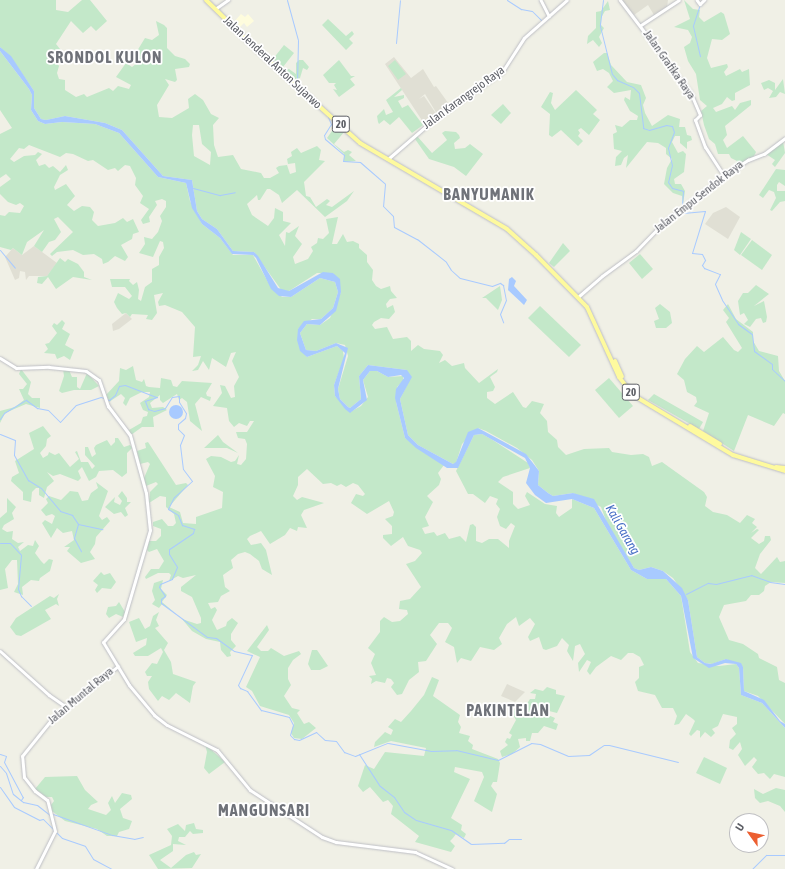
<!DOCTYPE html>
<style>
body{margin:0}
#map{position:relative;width:785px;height:869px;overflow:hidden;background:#f0f0e6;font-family:"Asap Condensed",sans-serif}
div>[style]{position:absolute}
.commercial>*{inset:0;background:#fefcdd}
.education>*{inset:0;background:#e0dfd4}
.green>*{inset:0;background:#c3e8c9}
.water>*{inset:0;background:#a8caff}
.round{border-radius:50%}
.stream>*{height:1px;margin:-0.5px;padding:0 0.5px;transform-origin:0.5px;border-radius:0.5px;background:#a8caff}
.roads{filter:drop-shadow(0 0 1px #bebfc5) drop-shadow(0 0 1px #bebfc5)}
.tertiary>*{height:2.5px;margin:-1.25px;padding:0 1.25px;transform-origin:1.25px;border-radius:1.25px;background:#fff}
.secondary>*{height:3px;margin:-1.5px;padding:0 1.5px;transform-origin:1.5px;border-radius:1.5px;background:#fff}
.trunk>*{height:4px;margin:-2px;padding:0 2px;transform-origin:2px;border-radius:2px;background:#fefa9e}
span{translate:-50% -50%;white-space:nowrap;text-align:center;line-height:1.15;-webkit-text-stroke:3.5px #fff;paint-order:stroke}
.shield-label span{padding:1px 3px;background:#fff;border:1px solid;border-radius:3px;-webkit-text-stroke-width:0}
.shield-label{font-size:11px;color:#5e6067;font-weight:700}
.street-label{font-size:12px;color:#5e6067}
.water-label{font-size:13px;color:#476fc6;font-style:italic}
.district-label{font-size:16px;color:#6f7279;font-weight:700;letter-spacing:1px}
.north{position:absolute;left:729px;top:813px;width:40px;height:40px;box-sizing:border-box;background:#fff;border:1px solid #bfbfc2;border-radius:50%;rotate:303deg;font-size:11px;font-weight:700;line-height:16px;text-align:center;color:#5e6067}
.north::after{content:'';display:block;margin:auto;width:14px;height:18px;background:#ec5f31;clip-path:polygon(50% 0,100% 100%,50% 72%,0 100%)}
</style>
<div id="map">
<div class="commercial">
<i style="clip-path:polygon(241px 14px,245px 17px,248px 14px,254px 21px,247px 27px,244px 23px,239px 28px,233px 23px)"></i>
</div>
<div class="education">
<i style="clip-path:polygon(622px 0,668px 0,667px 7px,654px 15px,648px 5px,634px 15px)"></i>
<i style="clip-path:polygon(394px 57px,411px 78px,423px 69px,434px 87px,436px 86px,451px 107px,437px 114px,425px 94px,419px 99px,424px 96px,437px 115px,425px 125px,385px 64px)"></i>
<i style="clip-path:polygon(726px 207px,740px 217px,728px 239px,705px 224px,713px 213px)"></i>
<i style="clip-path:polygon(34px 246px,57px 263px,47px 276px,29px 276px,26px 280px,25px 272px,20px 271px,19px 278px,15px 280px,5px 257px,13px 248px,22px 255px)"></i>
<i style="clip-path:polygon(126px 313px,132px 319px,119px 329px,113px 331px,112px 324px)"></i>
<i style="clip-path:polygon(507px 684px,525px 692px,515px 702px,501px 696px)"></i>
</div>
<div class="green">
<i style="clip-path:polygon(evenodd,0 0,56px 0,56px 10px,68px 12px,82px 0,90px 0,107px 21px,96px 31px,91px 26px,83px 33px,71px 21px,56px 44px,64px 54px,61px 56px,56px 53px,54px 58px,59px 66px,57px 73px,59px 79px,65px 80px,65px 90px,76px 97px,84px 94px,87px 97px,109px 88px,113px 91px,118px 86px,129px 89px,131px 85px,116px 77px,126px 63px,132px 67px,136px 64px,134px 56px,145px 38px,152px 40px,159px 35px,156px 21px,164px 25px,167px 28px,167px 48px,175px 56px,185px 59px,190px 64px,189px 67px,175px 69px,177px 80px,175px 82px,165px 79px,169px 85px,157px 105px,159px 117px,172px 118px,189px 108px,188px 99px,195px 94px,203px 100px,211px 114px,219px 118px,213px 125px,214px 145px,218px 157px,233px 155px,241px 169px,261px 173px,264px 178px,270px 178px,279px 173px,276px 168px,279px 166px,287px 165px,290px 174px,296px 172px,295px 163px,288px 164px,287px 159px,292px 156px,291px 152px,297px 148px,301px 153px,317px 146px,321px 150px,319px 160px,325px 161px,304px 182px,306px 196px,310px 197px,316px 207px,327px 199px,330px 201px,326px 205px,332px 207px,354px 191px,347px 201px,325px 217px,297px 190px,282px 203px,279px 195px,270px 189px,267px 189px,260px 200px,258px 200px,257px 195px,247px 204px,252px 215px,268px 226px,274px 218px,275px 208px,283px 212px,283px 221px,291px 223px,279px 235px,285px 246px,286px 232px,289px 233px,299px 226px,295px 236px,302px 244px,293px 257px,295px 264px,308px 259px,313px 251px,311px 247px,317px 243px,318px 238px,323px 239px,329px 233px,326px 219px,338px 217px,332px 244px,337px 244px,343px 234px,347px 242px,353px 241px,359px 244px,359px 248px,367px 255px,367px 262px,373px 270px,372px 280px,376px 286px,381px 289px,390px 286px,391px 291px,397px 298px,390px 299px,386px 304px,387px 308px,393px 305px,395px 312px,389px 319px,381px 318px,374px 322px,372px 325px,375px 329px,387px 327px,393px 339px,407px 337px,411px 341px,411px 351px,418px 345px,424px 349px,440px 351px,443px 355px,439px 363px,445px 360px,452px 366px,464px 363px,465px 368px,479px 383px,498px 369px,497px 372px,490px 377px,495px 387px,493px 391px,487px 392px,487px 398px,495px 404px,513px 392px,523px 407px,526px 408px,532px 401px,544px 404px,540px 413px,547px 421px,548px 432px,557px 440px,558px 447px,566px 455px,584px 449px,609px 448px,612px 452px,631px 455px,643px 454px,649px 457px,652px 466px,662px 462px,704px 492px,707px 497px,705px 506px,713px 512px,727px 515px,740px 523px,747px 515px,755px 519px,752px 523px,757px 527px,751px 533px,757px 529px,759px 530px,751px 538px,759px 544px,764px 541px,765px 536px,770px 536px,771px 540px,760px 554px,755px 568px,761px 574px,777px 557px,780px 562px,785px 561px,785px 583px,771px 582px,765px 586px,764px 591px,759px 595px,751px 595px,746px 601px,724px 605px,719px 617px,729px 640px,743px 644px,758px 654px,759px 658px,777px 667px,779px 680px,785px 683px,785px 724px,758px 696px,744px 691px,743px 667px,726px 659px,712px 664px,705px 663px,697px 657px,688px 600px,673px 578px,663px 571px,651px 567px,639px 570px,634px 568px,608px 526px,601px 507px,573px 493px,553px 496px,548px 493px,538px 485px,539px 471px,532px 460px,517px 448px,486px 431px,478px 428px,462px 444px,456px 463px,453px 464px,418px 445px,408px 435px,400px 399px,408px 383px,407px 370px,368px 365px,359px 376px,361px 399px,350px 408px,348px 407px,340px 399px,338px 389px,348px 356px,345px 345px,336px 343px,316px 351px,306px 350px,300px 333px,307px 324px,320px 325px,330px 318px,341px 292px,333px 273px,317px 273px,289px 291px,282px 291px,254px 252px,233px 251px,217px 229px,202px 219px,197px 211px,192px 180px,163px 176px,122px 130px,105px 123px,65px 116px,46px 120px,41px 119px,34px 108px,34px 91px,10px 56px,0 47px,0 0,193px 125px,199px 125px,202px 144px,211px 152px,210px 165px,194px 156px,192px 135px,193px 125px)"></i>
<i style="clip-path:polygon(684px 0,693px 9px,700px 10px,699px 17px,704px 22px,721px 12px,724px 14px,730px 34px,722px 40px,712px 39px,707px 58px,711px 68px,727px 64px,728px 67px,724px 72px,726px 76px,740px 69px,742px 72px,749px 69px,750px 85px,735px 93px,735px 100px,732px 101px,727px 97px,722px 104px,713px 108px,716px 112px,732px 106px,735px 110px,740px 103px,751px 100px,751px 105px,725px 126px,727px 135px,723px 140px,727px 148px,743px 136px,756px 152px,753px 158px,732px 172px,730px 170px,737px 161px,731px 158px,729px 154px,718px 154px,715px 144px,709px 139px,704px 125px,701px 111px,707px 106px,700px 100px,696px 74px,688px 61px,684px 47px,690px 43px,692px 37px,688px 30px,674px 27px,690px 19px)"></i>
<i style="clip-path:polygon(608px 1px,610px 10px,605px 11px,601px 18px,601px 25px,604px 28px,599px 37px,602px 43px,599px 47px,593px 40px,587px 44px,588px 36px,596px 28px,596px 12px,601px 11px)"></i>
<i style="clip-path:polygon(328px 19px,346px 36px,352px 31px,354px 34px,349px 39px,353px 43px,346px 50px,322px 25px)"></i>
<i style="clip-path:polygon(284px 45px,294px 53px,283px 67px,273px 59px)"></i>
<i style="clip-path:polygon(0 51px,29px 89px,32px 95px,31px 110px,38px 121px,45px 124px,62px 122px,95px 124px,119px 133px,158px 177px,186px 183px,190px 201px,202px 224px,220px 238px,233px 255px,253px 255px,268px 282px,282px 297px,291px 297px,320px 278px,335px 282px,338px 292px,333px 308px,321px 319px,312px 319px,298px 329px,299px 347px,307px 357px,337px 346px,343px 351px,344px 358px,334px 385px,335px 396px,350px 412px,361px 406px,368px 397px,363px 380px,370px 371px,377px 371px,388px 377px,403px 376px,403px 381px,397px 387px,396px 402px,405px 438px,444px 465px,438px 473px,441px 479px,439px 485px,427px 496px,433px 502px,425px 517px,429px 526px,422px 528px,425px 534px,434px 532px,437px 536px,445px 533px,449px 539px,460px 536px,466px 542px,470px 525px,473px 524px,476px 527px,476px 541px,482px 543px,489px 539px,498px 539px,509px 548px,509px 541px,515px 526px,511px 523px,506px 529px,500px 526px,497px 517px,500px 509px,496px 504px,498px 499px,490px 496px,485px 503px,473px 494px,468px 494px,456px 471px,474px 435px,482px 434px,491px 439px,528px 463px,530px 468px,503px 477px,498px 482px,513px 492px,513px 504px,518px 509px,530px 505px,525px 496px,527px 492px,545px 504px,557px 506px,556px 513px,559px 517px,572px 508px,572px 499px,594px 508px,631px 570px,647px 579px,666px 579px,681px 596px,690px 652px,698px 663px,719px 666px,736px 664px,739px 668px,741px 695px,762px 703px,785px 728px,785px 777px,774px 774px,770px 779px,764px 773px,758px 774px,752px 767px,757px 760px,754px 757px,745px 766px,738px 755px,742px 749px,740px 742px,733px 750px,729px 748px,730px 740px,736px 734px,732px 728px,737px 724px,737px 717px,723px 714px,718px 726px,712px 729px,715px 733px,711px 737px,705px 732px,700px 738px,700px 731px,697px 730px,691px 736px,689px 734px,695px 721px,693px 719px,686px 714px,679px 724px,674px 725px,677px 716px,673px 708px,662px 708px,655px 695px,638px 691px,635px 682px,639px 678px,639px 667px,644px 665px,640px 657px,633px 653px,628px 653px,621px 660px,611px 656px,596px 667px,590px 675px,587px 671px,591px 662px,587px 660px,579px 672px,578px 663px,585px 654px,580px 644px,575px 646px,573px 661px,567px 651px,569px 645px,562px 638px,557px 646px,546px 650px,543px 649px,539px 637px,530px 641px,528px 637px,535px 624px,530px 618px,519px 626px,516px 617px,507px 624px,499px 638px,502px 644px,494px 650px,480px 647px,471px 661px,461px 658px,457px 663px,454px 647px,445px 642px,452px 628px,448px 623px,439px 623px,430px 635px,437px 644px,426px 661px,418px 662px,419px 672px,409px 680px,402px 694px,397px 695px,391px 687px,394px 683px,391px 679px,387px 678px,385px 683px,376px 681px,371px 684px,372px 679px,369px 676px,376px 675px,371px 663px,375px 654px,368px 648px,380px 632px,380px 621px,384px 617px,392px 622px,400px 621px,408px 614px,407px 610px,399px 609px,400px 601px,410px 599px,421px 587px,406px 564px,415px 561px,422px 553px,420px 550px,408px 546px,403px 537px,391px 546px,383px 538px,383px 535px,392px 534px,392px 526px,385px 519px,393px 516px,394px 512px,389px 501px,367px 514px,351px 503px,356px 494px,363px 496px,365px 494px,358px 485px,353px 483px,346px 487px,341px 484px,337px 486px,331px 483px,323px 484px,307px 469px,298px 477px,298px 485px,293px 496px,297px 500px,302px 497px,324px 503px,304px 510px,301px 515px,307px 528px,298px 527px,297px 531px,290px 528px,285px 535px,270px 544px,261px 531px,250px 536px,247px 539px,251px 545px,261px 543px,266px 550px,272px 575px,262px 569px,259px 561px,250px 554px,245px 552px,238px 554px,231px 560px,233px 568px,223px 575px,225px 587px,230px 591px,221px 596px,218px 602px,208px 603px,211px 609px,215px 607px,217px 610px,212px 620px,217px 630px,226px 626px,227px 622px,232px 618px,238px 623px,231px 634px,231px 640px,236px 646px,230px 652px,231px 656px,227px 657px,221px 650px,220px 642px,206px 639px,192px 631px,182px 619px,197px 624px,201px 623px,201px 618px,192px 597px,181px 591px,181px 587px,196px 575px,183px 578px,178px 576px,169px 581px,171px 575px,169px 573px,158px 573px,146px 579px,145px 577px,151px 569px,159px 569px,164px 561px,157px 549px,149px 552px,147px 550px,149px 541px,156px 541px,161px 536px,161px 529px,153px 526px,153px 522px,162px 519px,168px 526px,173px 526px,176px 523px,174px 514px,166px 507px,166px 497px,160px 496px,149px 503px,150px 492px,158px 484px,156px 482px,146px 486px,144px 478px,150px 464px,148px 462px,140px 464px,137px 451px,146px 448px,145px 443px,148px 442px,176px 485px,186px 483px,188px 485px,169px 507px,180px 512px,183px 523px,196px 524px,196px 517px,222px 508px,223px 492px,213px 487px,215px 476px,206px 459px,211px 456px,221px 457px,231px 462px,235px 461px,239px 455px,237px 464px,241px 465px,246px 459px,247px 444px,245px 439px,238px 438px,236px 432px,247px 432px,254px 421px,250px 421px,247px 426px,239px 423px,234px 427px,229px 421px,227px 408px,213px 406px,222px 393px,220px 385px,225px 386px,231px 398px,235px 397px,234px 386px,239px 377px,232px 361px,236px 352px,231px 353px,226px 367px,212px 358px,209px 370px,203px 361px,198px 370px,192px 371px,198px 365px,201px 356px,193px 357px,195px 327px,182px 312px,165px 305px,159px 306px,158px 302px,163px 293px,154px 295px,157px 313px,152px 320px,146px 319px,148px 315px,132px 314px,130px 317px,126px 313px,122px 314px,117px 308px,114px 302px,118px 293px,129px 299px,132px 296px,125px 287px,112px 287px,110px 279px,130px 279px,129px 281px,133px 285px,137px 282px,139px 290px,138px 299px,141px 301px,145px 287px,152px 282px,152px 269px,159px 265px,159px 257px,164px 248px,163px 242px,160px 241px,153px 257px,139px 253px,145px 244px,144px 237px,152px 239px,158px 232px,162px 221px,160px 216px,166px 207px,166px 201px,162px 199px,155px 201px,157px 205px,149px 217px,150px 222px,143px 224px,141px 220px,149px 209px,140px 203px,143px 196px,135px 185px,136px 178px,130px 166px,125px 165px,118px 171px,115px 168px,108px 170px,93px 160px,88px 161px,73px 154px,66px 153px,60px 157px,29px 145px,24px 149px,19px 148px,10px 159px,14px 162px,24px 156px,35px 155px,38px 152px,42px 154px,36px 160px,39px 166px,45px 164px,49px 168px,53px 166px,60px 172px,66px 165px,68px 170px,60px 175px,54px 187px,55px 190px,66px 184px,75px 196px,67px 205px,74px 211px,82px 206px,90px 207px,94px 212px,92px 220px,98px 226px,115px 223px,123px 218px,127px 222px,133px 219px,139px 232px,133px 234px,132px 239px,121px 245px,128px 257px,125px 261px,115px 256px,108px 262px,103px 264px,102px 259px,94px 254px,83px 255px,73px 250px,57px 252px,52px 256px,50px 254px,73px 232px,58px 217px,54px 219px,61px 232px,55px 240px,49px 242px,42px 252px,34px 246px,44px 230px,27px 242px,22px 255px,13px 248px,11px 250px,0 247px,0 215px,5px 216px,9px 212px,20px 213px,24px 206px,20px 203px,16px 205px,8px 202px,0 194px,0 187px,11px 179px,6px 174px,0 178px,0 134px,12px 128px,0 110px)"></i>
<i style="clip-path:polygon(604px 53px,607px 53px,611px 65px,627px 82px,641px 85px,646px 98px,643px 105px,645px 113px,652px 126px,668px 115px,680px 119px,679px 127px,685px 127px,687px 135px,691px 136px,692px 140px,687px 142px,687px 149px,680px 143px,680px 136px,675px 136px,672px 142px,678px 153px,683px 151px,686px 154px,684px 172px,674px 179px,675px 184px,681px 184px,685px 191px,683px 204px,682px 196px,673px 193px,664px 184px,667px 168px,672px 159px,666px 154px,666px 148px,658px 143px,647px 142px,626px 168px,628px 155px,624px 158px,621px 165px,615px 166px,616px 157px,622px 151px,614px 149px,613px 134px,617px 132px,615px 125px,622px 127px,630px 120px,637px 120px,638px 116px,630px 111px,624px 100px,625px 97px,630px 100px,631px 90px,614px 93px,607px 87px,613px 81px,609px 73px,603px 69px,597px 71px,593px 62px)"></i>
<i style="clip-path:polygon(299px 60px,303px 60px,309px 67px,307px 70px,303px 68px,300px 78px,295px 79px,285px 70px,289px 69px,296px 74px,296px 63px)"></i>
<i style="clip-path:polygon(339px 60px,351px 76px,355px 76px,350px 79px,355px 85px,339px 97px,333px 89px,337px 90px,334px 85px,336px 83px,329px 83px,323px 75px)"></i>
<i style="clip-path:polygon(395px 60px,406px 74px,398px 80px,388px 66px)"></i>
<i style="clip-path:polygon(783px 79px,785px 94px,780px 92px,776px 97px,769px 98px,773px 91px,768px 88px,764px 90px,761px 83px,769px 80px,775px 83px,775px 90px)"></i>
<i style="clip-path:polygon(401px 88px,402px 90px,394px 97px,404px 95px,404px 98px,398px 101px,401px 106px,402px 108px,408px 105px,423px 125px,412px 133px,399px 117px,390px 125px,384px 120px,379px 124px,378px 122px,377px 116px,384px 109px,386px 115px,393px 112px,386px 100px)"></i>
<i style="clip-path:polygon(576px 90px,597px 110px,593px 114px,600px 120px,589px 135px,581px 128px,578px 130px,580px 133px,578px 136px,583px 141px,578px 146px,561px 130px,552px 137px,549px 135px,550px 114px,541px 107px,550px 92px,553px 93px,551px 103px,555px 110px)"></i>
<i style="clip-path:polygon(503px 104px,511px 113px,501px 124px,491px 115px)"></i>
<i style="clip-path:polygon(337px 124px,345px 131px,334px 144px,344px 152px,348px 150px,352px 152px,349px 155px,356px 161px,344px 162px,344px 154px,327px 138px)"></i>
<i style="clip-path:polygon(445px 131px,456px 132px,459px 135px,460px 138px,454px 143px,455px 149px,465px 148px,470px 144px,483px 154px,466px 176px,454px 167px,429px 159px,415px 139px,417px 136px,432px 153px,447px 140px,442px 133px)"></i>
<i style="clip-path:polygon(783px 141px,785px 153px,775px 167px,772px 164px,775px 160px,766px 154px)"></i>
<i style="clip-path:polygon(776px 169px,785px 170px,785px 186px,779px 182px,777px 185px,777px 191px,785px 191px,785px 201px,780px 202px,772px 211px,770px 210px,776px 198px,774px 192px,769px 190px,763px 198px,759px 195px)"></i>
<i style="clip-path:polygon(741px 232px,751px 239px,740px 255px,734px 250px)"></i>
<i style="clip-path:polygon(752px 240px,772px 255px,762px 270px,741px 255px)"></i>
<i style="clip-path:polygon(563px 243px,570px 251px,554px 267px,549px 263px)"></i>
<i style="clip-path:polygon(640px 254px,653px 269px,642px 279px,629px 263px)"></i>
<i style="clip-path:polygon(60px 258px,65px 262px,68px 259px,78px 264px,84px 272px,84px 277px,92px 280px,73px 277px,56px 289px,48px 277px,42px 284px,37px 283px,38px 277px,47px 276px)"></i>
<i style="clip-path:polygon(756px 285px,769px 294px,754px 306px,764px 301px,767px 317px,766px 322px,763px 323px,761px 318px,756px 319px,750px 327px,744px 324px,748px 320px,744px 313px,740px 315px,738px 301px,743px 293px,748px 293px)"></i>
<i style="clip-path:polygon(500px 286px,502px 300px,498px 310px,486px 298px,482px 298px)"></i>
<i style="clip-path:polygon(660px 304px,670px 312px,672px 323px,666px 328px,656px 328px,654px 321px,659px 319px,655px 308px)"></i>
<i style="clip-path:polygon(728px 304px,736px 319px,753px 332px,753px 341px,759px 351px,778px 356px,779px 371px,785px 381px,785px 414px,783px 413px,774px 426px,748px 415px,734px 451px,703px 431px,709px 413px,694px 406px,697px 402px,696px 397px,687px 392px,684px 380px,677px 374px,685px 359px,697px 346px,704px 352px,723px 337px,734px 350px,738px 352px,742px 348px,726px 322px,729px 318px,723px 310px)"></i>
<i style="clip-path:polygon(540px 306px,581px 345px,569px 357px,528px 318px)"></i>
<i style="clip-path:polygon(62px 320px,65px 323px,62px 329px,70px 334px,65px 345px,74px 350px,70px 360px,64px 356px,57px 359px,55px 354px,44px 353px,48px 349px,45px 344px,49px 343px,57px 333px,52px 326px,54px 323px,57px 325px)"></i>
<i style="clip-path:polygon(133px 366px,136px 380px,142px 382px,144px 379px,146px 386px,149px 387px,160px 388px,161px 378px,171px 380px,173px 386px,177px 387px,182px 381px,212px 383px,206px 393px,207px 396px,211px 397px,210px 401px,201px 397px,195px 404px,202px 431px,190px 421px,187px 402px,182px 398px,179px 400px,177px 394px,163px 403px,160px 400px,160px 395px,150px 403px,152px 408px,163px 407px,167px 410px,153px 417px,154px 427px,142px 427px,131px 435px,129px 430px,141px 423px,143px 417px,147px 416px,148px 412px,143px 410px,140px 403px,149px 397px,150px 392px,142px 392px,130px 398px,126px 406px,123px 403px,125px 398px,121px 394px,109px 402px,106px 395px,119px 381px,120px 368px,126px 370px)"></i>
<i style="clip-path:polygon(21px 369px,31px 382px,28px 394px,32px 398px,40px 398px,40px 408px,26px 404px,5px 413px,0 423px,0 411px,15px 407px,24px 400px,19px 389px,23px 389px,27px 384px,19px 374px)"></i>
<i style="clip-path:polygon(63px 369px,69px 370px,72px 377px,77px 377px,77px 387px,80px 389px,87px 373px,99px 386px,91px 390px,74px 390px,62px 393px,59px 391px,64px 376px)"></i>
<i style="clip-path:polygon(609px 378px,633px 406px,619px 418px,595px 390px)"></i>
<i style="clip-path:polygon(654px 394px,703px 422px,699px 429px,648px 400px)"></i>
<i style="clip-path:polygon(43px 426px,51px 436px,47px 439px,46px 446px,40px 453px,43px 458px,48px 455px,49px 452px,55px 455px,59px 453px,70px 467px,79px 459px,75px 452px,77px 451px,81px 462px,88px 462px,92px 469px,95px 466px,85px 455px,85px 447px,88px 447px,92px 457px,96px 454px,94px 448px,96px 445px,107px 440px,111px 446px,115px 442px,115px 438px,118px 438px,124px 447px,130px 445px,132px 448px,127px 453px,127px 473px,122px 477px,113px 470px,99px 471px,96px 477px,89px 481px,82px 467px,78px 471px,81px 478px,78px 481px,60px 474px,53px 476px,47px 472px,54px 481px,47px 487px,44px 498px,39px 495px,39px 488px,36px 488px,32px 492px,31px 502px,23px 500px,23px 492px,11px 481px,12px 477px,19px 473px,15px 461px,34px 449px,29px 433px)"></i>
<i style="clip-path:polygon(218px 435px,223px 442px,238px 453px,227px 448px,204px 448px)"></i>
<i style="clip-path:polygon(96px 482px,108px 491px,99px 516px,102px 520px,107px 517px,110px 521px,96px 537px,95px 544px,90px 552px,95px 559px,81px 563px,67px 551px,70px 547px,64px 547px,74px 540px,72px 531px,63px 533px,57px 528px,51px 538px,42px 523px,45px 520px,52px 524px,55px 516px,52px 514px,46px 516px,41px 510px,48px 503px,46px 499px,49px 496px,61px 500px,70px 491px,78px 492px,82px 501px,88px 500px,91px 493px,98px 488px)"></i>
<i style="clip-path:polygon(122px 491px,127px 498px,127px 502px,131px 502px,125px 508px,128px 515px,125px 517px,121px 512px,114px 514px,105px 507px,115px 497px,114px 502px,120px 505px,122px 501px,118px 496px)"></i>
<i style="clip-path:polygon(7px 498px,16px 507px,12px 513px,14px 519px,4px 525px,2px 529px,7px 532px,13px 531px,12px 539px,18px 543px,24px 542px,18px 547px,20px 551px,28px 545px,33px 546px,35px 540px,39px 546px,35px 553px,41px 561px,44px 564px,49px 559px,53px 560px,50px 571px,40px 578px,39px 581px,31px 580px,22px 587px,23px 595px,14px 592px,18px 584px,17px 560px,12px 560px,5px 569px,8px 588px,0 590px,0 518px,7px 512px)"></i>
<i style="clip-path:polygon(101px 572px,104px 575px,110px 573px,116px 582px,111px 589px,102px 588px,97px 593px,95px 590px,98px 585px,93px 581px)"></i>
<i style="clip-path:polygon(163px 580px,161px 589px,167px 595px,162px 602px,175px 613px,162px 604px,159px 608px,152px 604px,155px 600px,152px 591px,154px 583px)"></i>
<i style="clip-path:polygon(59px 594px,57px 599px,59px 606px,56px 604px,45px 610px,51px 619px,21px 636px,16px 635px,10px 627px,16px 618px,50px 596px,54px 598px)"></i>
<i style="clip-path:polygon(119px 602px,125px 612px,123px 617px,116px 614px,109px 618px,106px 614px,108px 607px,116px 606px)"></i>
<i style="clip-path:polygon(159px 612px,156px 620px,159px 626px,155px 628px,168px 643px,164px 650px,171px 662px,173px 674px,196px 682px,193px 686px,190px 703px,176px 693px,169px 700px,162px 696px,158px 701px,149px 689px,148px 682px,152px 676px,147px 676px,145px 672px,152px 663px,157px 664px,163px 652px,161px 648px,148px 656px,135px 656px,133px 653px,146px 645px,147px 638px,136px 642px,129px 622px,139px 618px,145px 629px,150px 626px,153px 616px)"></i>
<i style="clip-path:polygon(267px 625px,269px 630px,257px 647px,261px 651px,268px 651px,271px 648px,284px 656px,299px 651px,301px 654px,293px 660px,288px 668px,288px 679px,291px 685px,284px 696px,292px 708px,300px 710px,297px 713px,304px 724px,309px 722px,316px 728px,302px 739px,294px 738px,291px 733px,294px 723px,289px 715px,260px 706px,252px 691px,246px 687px,260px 657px,247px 651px)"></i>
<i style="clip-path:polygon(312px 650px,317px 650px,328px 666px,320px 670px,311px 670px,308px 664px)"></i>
<i style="clip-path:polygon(432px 677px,439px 680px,433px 696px,460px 715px,458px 722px,461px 727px,459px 733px,470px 736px,468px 741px,473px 745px,472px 749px,498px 759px,500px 763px,497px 782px,493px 782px,491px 786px,497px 794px,492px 812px,474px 801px,484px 777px,482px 772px,455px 767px,454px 772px,470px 779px,451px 818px,462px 825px,461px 830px,466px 834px,464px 838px,456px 834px,453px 838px,450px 841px,455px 846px,451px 852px,415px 842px,419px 836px,391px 814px,393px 806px,388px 800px,383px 802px,370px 787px,363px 792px,358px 786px,365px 765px,374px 769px,385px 752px,424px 756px,426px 748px,391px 741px,374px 747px,375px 742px,385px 732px,391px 735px,393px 730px,388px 727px,395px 719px,401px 722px,411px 711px,424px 695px)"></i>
<i style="clip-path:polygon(547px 687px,556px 690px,556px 694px,565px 696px,557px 713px,549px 711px,548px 715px,555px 718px,553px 722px,558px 724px,556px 730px,544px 726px,538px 733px,532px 733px,530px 741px,526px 741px,526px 738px,518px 739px,520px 747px,512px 754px,502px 757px,500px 751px,508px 745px,505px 742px,507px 738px,510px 739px,512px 735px,509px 733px,516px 720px,513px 715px,515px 708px,520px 704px,526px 705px,530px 699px,535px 699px,536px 694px,530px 693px,535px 689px,543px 691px)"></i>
<i style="clip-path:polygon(205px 744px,225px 762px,209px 774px,204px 768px,207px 752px)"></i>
<i style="clip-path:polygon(704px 757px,727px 768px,720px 784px,696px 773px)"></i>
<i style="clip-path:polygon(77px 776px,85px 790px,98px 802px,91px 805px,88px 809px,106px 815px,111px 810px,108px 803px,112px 796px,115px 803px,122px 793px,131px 795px,132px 799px,120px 809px,123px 818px,132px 821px,129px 829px,119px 832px,117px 836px,107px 836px,97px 829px,65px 821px,52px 811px,51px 805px,54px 801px,52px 797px,46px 797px,35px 789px,45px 777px)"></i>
<i style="clip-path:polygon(776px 788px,785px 790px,785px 812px,780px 806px,768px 801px,760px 803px,755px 798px,754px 789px,763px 794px)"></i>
<i style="clip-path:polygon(194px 823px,196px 829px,203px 830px,203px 833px,193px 834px,190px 831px,185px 837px,179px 837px,178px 841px,186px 845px,173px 844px,173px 851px,160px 860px,171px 868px,186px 855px,194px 852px,196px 855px,201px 854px,192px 868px,158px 869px,149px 855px,171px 845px,172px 836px,167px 829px,178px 824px,185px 831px,186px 825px)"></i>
</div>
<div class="water">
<i style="clip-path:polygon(0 47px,11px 56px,34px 91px,34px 108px,41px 119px,46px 120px,65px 116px,105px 123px,122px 130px,163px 176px,192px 180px,197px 211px,202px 219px,217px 229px,233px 251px,254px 252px,258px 256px,278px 288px,289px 291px,323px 272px,333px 273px,340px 279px,341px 292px,336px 311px,320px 325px,307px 324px,300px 333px,306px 350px,316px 351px,336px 343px,348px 348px,338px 389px,340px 399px,348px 407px,350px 408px,361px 399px,359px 376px,368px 365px,407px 370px,412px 377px,400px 399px,408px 435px,418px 445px,453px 464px,456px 462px,468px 432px,478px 428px,526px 454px,539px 471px,538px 485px,548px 493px,553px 496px,573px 493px,594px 499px,634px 568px,639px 570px,651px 567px,663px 571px,682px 588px,688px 600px,697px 657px,705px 663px,711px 664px,726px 659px,741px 663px,743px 667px,744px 691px,764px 700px,780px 721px,785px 724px,785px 728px,762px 703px,741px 695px,739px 668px,736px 664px,725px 663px,709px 668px,693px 658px,681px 596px,666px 579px,647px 579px,631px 570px,594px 508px,572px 499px,546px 503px,535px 495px,526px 483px,530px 468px,525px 458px,482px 434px,474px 435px,458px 468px,447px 468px,416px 448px,405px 438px,395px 398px,396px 389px,404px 378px,401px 375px,388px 377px,377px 371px,370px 371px,363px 380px,367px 400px,350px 413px,345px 409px,335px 396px,334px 385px,345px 353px,337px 346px,307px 357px,300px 351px,297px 340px,298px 329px,304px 321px,321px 319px,333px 308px,338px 292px,335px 282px,320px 278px,291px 297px,279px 296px,271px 289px,256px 258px,253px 255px,232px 254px,220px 238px,202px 224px,192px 208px,186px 183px,158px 177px,119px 133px,95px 124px,62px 122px,45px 124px,38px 121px,31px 110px,32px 95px,29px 89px,0 51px)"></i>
<i style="clip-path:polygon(512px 277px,516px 281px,514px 286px,527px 300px,524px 305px,508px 290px,509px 279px)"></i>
<i class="round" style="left:169px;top:405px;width:14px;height:14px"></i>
</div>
<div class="stream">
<i style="left:287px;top:0;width:41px;rotate:74.6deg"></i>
<i style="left:298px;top:40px;width:45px;rotate:91.3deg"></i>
<i style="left:507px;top:0;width:17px;rotate:33deg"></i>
<i style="left:521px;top:9px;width:11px;rotate:10deg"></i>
<i style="left:532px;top:11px;width:13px;rotate:45deg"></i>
<i style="left:603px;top:0;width:26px;rotate:97deg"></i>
<i style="left:600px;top:26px;width:49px;rotate:76deg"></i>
<i style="left:612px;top:74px;width:8px;rotate:50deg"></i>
<i style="left:617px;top:80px;width:17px;rotate:24deg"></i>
<i style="left:633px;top:87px;width:8px;rotate:45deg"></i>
<i style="left:639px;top:93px;width:35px;rotate:83deg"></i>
<i style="left:643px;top:128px;width:6px;rotate:18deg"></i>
<i style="left:649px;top:130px;width:18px;rotate:-16deg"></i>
<i style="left:666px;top:125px;width:6px;rotate:9deg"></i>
<i style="left:672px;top:126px;width:6px;rotate:72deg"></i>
<i style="left:674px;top:132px;width:17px;rotate:111deg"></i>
<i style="left:668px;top:148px;width:17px;rotate:77deg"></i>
<i style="left:672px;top:165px;width:17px;rotate:103deg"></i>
<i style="left:668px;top:182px;width:7px;rotate:56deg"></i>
<i style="left:672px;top:188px;width:11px;rotate:15deg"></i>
<i style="left:683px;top:191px;width:15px;rotate:94deg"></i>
<i style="left:700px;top:4px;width:23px;rotate:108deg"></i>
<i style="left:693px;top:26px;width:31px;rotate:77deg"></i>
<i style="left:396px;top:43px;width:43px;rotate:-84.7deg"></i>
<i style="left:328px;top:117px;width:8px;rotate:67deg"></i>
<i style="left:331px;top:124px;width:13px;rotate:122deg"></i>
<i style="left:324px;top:135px;width:4px;rotate:76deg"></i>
<i style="left:325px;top:139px;width:25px;rotate:40deg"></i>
<i style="left:344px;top:155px;width:6px;rotate:99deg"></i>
<i style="left:343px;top:161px;width:17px;rotate:3deg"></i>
<i style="left:360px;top:162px;width:33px;rotate:41deg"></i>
<i style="left:385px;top:184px;width:22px;rotate:95deg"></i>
<i style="left:383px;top:206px;width:14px;rotate:45deg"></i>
<i style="left:393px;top:216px;width:11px;rotate:85deg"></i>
<i style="left:394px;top:227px;width:26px;rotate:28deg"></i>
<i style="left:417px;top:239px;width:37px;rotate:38deg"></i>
<i style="left:446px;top:262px;width:9px;rotate:58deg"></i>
<i style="left:451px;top:270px;width:12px;rotate:42deg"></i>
<i style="left:460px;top:278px;width:33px;rotate:14deg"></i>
<i style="left:492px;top:286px;width:9px;rotate:-21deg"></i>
<i style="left:500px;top:283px;width:4px;rotate:34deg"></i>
<i style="left:503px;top:285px;width:15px;rotate:79deg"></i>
<i style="left:506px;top:300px;width:15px;rotate:113deg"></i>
<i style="left:500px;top:314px;width:9px;rotate:69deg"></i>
<i style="left:193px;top:188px;width:28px;rotate:15deg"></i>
<i style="left:220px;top:195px;width:15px;rotate:-11deg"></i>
<i style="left:682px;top:209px;width:4px;rotate:76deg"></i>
<i style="left:683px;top:213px;width:22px;rotate:-5deg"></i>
<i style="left:705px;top:211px;width:44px;rotate:107.2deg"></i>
<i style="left:692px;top:253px;width:10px;rotate:6deg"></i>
<i style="left:702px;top:254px;width:7px;rotate:63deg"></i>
<i style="left:705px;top:260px;width:6px;rotate:121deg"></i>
<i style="left:702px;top:265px;width:4px;rotate:56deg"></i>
<i style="left:704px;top:268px;width:17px;rotate:21deg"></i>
<i style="left:720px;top:274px;width:11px;rotate:117deg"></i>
<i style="left:715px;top:284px;width:17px;rotate:66deg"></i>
<i style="left:722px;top:300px;width:29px;rotate:56deg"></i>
<i style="left:738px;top:324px;width:17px;rotate:36deg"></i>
<i style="left:752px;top:334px;width:17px;rotate:83deg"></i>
<i style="left:754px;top:351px;width:22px;rotate:36deg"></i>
<i style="left:772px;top:364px;width:5px;rotate:90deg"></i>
<i style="left:772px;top:369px;width:18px;rotate:43deg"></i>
<i style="left:0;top:250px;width:23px;rotate:50deg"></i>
<i style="left:0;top:419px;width:7px;rotate:-56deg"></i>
<i style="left:4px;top:413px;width:26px;rotate:-31deg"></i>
<i style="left:26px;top:400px;width:14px;rotate:36deg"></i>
<i style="left:37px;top:408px;width:11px;rotate:10deg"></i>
<i style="left:48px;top:410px;width:17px;rotate:45deg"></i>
<i style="left:60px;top:422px;width:23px;rotate:-47deg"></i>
<i style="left:76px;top:405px;width:26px;rotate:-18deg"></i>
<i style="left:101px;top:397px;width:9px;rotate:21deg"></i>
<i style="left:109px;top:400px;width:8px;rotate:-40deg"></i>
<i style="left:115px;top:395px;width:10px;rotate:-66deg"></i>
<i style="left:119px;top:386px;width:6px;rotate:-9deg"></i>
<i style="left:125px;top:385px;width:34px;rotate:21deg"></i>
<i style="left:157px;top:397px;width:13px;rotate:162deg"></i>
<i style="left:145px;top:401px;width:9px;rotate:69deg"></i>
<i style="left:148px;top:409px;width:6px;rotate:18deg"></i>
<i style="left:154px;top:411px;width:11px;rotate:-15deg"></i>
<i style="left:165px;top:408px;width:13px;rotate:-58deg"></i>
<i style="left:172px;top:397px;width:7px;rotate:-8deg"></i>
<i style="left:179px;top:396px;width:6px;rotate:90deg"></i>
<i style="left:179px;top:402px;width:13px;rotate:58deg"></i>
<i style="left:186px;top:413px;width:5px;rotate:101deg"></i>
<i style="left:185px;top:418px;width:9px;rotate:139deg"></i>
<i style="left:178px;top:424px;width:5px;rotate:90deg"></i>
<i style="left:178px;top:429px;width:8px;rotate:45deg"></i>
<i style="left:184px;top:435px;width:11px;rotate:112deg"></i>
<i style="left:180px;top:445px;width:24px;rotate:83deg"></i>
<i style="left:183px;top:469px;width:15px;rotate:53deg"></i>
<i style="left:192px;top:481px;width:24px;rotate:138deg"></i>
<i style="left:174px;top:497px;width:13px;rotate:117deg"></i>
<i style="left:168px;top:509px;width:12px;rotate:31deg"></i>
<i style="left:178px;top:515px;width:11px;rotate:68deg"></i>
<i style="left:182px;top:525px;width:13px;rotate:18deg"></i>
<i style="left:194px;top:529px;width:4px;rotate:104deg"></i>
<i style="left:193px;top:533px;width:29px;rotate:146deg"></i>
<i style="left:169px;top:549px;width:5px;rotate:90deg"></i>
<i style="left:169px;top:554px;width:15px;rotate:58deg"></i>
<i style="left:177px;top:567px;width:13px;rotate:113deg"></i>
<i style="left:172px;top:579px;width:13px;rotate:157deg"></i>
<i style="left:160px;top:584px;width:3px;rotate:108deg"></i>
<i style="left:159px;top:587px;width:11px;rotate:56deg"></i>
<i style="left:165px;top:596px;width:5px;rotate:143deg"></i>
<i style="left:161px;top:599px;width:4px;rotate:90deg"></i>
<i style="left:161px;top:603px;width:57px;rotate:36.5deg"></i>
<i style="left:207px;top:637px;width:9px;rotate:6deg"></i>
<i style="left:216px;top:638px;width:22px;rotate:36deg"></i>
<i style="left:234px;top:651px;width:18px;rotate:13deg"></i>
<i style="left:252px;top:655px;width:33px;rotate:115deg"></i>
<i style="left:238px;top:685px;width:4px;rotate:56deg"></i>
<i style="left:240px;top:688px;width:8px;rotate:23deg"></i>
<i style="left:247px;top:691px;width:24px;rotate:54deg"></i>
<i style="left:261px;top:710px;width:29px;rotate:14deg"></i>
<i style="left:289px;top:717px;width:9px;rotate:63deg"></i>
<i style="left:293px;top:725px;width:10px;rotate:107deg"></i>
<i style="left:290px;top:735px;width:6px;rotate:45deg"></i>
<i style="left:294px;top:739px;width:5px;rotate:11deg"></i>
<i style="left:299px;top:740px;width:19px;rotate:-25deg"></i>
<i style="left:316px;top:732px;width:12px;rotate:42deg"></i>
<i style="left:325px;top:740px;width:11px;rotate:5deg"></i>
<i style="left:336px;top:741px;width:14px;rotate:54deg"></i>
<i style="left:344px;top:752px;width:12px;rotate:20deg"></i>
<i style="left:355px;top:756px;width:35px;rotate:-22deg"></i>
<i style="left:388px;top:743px;width:44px;rotate:10.5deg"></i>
<i style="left:431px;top:751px;width:25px;rotate:-2deg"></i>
<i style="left:456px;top:750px;width:43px;rotate:13.4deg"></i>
<i style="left:498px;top:760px;width:37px;rotate:-27deg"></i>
<i style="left:531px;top:743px;width:9px;rotate:6deg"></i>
<i style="left:540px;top:744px;width:30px;rotate:23deg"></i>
<i style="left:568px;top:756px;width:21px;rotate:-3deg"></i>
<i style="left:589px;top:755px;width:18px;rotate:-34deg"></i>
<i style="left:604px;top:745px;width:5px"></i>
<i style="left:609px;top:745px;width:71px;rotate:13.8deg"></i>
<i style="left:0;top:434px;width:16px;rotate:22deg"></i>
<i style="left:15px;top:440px;width:15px;rotate:94deg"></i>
<i style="left:14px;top:455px;width:29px;rotate:61deg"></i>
<i style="left:28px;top:480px;width:15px;rotate:32deg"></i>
<i style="left:41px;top:488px;width:30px;rotate:50deg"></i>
<i style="left:60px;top:511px;width:13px;rotate:18deg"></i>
<i style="left:72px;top:515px;width:11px;rotate:56deg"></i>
<i style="left:78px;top:524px;width:25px;rotate:12deg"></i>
<i style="left:78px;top:524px;width:15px;rotate:106deg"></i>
<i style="left:74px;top:538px;width:15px;rotate:62deg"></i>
<i style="left:0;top:543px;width:10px"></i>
<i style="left:10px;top:543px;width:16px;rotate:47deg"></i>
<i style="left:21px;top:555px;width:34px;rotate:95deg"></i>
<i style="left:18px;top:589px;width:8px;rotate:67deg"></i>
<i style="left:21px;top:596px;width:14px;rotate:45deg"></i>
<i style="left:686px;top:594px;width:25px;rotate:-27deg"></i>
<i style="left:708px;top:583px;width:8px;rotate:7deg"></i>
<i style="left:716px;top:584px;width:36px;rotate:-14deg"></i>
<i style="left:751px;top:575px;width:20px;rotate:20deg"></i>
<i style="left:770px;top:582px;width:15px;rotate:8deg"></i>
<i style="left:0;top:754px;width:6px;rotate:18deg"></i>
<i style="left:6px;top:756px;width:6px;rotate:108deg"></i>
<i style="left:4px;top:762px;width:40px;rotate:62deg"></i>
<i style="left:23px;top:797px;width:4px;rotate:124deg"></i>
<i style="left:359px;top:754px;width:38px;rotate:57deg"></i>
<i style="left:380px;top:786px;width:18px;rotate:38deg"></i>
<i style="left:394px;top:797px;width:18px;rotate:56deg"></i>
<i style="left:404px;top:812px;width:14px;rotate:34deg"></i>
<i style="left:416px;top:820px;width:36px;rotate:16deg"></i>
<i style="left:451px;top:830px;width:24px;rotate:35deg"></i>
<i style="left:471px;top:844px;width:33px;rotate:-2deg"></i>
<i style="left:504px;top:843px;width:6px;rotate:-39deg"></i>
<i style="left:509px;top:839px;width:12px"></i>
<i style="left:0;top:766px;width:9px;rotate:49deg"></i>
<i style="left:6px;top:773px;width:22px;rotate:72deg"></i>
<i style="left:13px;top:794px;width:13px;rotate:39deg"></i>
<i style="left:23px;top:802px;width:14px;rotate:12deg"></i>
<i style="left:37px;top:805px;width:16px;rotate:38deg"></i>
<i style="left:0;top:787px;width:24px;rotate:55deg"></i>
<i style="left:14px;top:807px;width:28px;rotate:27deg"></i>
<i style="left:39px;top:820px;width:4px;rotate:-14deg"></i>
<i style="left:43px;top:819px;width:27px;rotate:45deg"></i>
<i style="left:62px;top:838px;width:24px;rotate:19deg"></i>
<i style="left:85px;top:846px;width:15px;rotate:58deg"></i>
<i style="left:93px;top:859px;width:21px;rotate:28deg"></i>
<i style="left:53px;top:814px;width:63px;rotate:19.6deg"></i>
<i style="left:112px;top:835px;width:22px;rotate:10deg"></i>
<i style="left:134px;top:839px;width:9px;rotate:-13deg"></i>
<i style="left:752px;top:869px;width:20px;rotate:-45deg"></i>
<i style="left:766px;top:855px;width:19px"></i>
</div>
<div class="roads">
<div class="tertiary">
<i style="left:541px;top:0;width:18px;rotate:63deg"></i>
<i style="left:697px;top:0;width:5px;rotate:53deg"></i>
<i style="left:700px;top:4px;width:6px;rotate:-45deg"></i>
<i style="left:215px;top:9px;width:16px;rotate:-35deg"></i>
<i style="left:641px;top:25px;width:45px;rotate:-33.3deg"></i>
<i style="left:724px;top:176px;width:29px;rotate:-34deg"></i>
<i style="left:748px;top:160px;width:17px;rotate:-21deg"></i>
<i style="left:764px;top:154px;width:26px;rotate:-37deg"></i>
</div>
<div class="secondary">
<i style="left:389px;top:158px;width:58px;rotate:-40.8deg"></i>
<i style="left:433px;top:120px;width:84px;rotate:-34.8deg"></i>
<i style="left:502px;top:72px;width:40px;rotate:-57.1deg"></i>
<i style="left:524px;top:38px;width:57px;rotate:-41.5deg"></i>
<i style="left:579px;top:296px;width:30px;rotate:-41deg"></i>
<i style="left:602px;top:276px;width:42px;rotate:-36.3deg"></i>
<i style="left:636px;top:251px;width:39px;rotate:-46deg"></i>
<i style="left:663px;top:223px;width:77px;rotate:-37.6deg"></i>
<i style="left:724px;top:176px;width:35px;rotate:-123deg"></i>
<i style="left:705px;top:147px;width:29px;rotate:-110deg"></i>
<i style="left:695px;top:120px;width:7px;rotate:-45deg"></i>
<i style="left:700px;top:115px;width:25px;rotate:-113deg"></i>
<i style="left:690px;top:92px;width:116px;rotate:-127.3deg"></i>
<i style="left:0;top:358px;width:19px;rotate:32deg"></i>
<i style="left:16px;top:368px;width:33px;rotate:-2deg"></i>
<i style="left:49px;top:367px;width:37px;rotate:6deg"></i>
<i style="left:86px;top:371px;width:16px;rotate:35deg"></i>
<i style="left:99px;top:380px;width:28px;rotate:71deg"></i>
<i style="left:108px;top:406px;width:36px;rotate:53deg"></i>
<i style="left:130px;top:435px;width:60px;rotate:74.6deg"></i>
<i style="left:146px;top:493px;width:37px;rotate:84deg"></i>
<i style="left:150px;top:530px;width:93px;rotate:106.3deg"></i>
<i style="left:124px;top:619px;width:31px;rotate:132deg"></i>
<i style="left:103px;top:642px;width:50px;rotate:58.8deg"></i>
<i style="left:129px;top:685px;width:39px;rotate:50deg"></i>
<i style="left:154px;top:715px;width:16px;rotate:38deg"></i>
<i style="left:167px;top:725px;width:56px;rotate:26.6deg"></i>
<i style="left:217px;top:750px;width:52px;rotate:50.5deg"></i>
<i style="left:250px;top:790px;width:86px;rotate:33.1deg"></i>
<i style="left:322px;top:837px;width:15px;rotate:20deg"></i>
<i style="left:336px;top:842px;width:80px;rotate:7.2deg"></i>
<i style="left:415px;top:852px;width:41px;rotate:24.7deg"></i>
<i style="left:0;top:651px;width:66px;rotate:41.9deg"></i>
<i style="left:49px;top:695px;width:21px;rotate:35deg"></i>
<i style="left:36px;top:869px;width:42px;rotate:-63.4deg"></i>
<i style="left:55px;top:831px;width:32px;rotate:-104deg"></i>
<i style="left:47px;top:800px;width:15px;rotate:-143deg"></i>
<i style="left:35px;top:791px;width:18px;rotate:-128deg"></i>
<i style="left:24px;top:777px;width:21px;rotate:-95deg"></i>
<i style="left:22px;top:756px;width:46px;rotate:-51.1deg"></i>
<i style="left:51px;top:720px;width:86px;rotate:-38.9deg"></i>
</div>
<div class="trunk">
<i style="left:206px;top:0;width:73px;rotate:44.4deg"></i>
<i style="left:258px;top:51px;width:137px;rotate:42deg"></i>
<i style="left:360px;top:143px;width:170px;rotate:30.3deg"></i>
<i style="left:507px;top:229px;width:39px;rotate:42deg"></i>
<i style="left:536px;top:255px;width:73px;rotate:45.6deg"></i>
<i style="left:587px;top:307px;width:77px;rotate:65.4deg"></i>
<i style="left:619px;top:377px;width:23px;rotate:52deg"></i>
<i style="left:633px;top:395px;width:117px;rotate:31deg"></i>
<i style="left:733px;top:455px;width:54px;rotate:17.1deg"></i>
<i style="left:615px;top:361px;width:17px;rotate:66deg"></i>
<i style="left:690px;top:426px;width:35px;rotate:31deg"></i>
<i style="left:776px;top:467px;width:9px;rotate:6deg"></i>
</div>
</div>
<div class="shield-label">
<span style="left:341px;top:124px">20</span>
<span style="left:631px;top:392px">20</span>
</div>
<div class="street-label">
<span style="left:272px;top:63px;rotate:43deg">Jalan Jenderal Anton Sujarwo</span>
<span style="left:669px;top:65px;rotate:55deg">Jalan Grafika Raya</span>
<span style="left:464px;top:98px;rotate:-36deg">Jalan Karangrejo Raya</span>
<span style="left:699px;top:197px;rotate:-38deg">Jalan Empu Sendok Raya</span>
<span style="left:81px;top:696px;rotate:-40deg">Jalan Muntal Raya</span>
</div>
<div class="water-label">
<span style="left:622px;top:530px;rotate:60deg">Kali Garang</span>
</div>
<div class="district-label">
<span style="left:105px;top:57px">SRONDOL KULON</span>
<span style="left:489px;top:194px">BANYUMANIK</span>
<span style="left:508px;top:710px">PAKINTELAN</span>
<span style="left:264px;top:810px">MANGUNSARI</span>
</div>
<div class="north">U</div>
</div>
